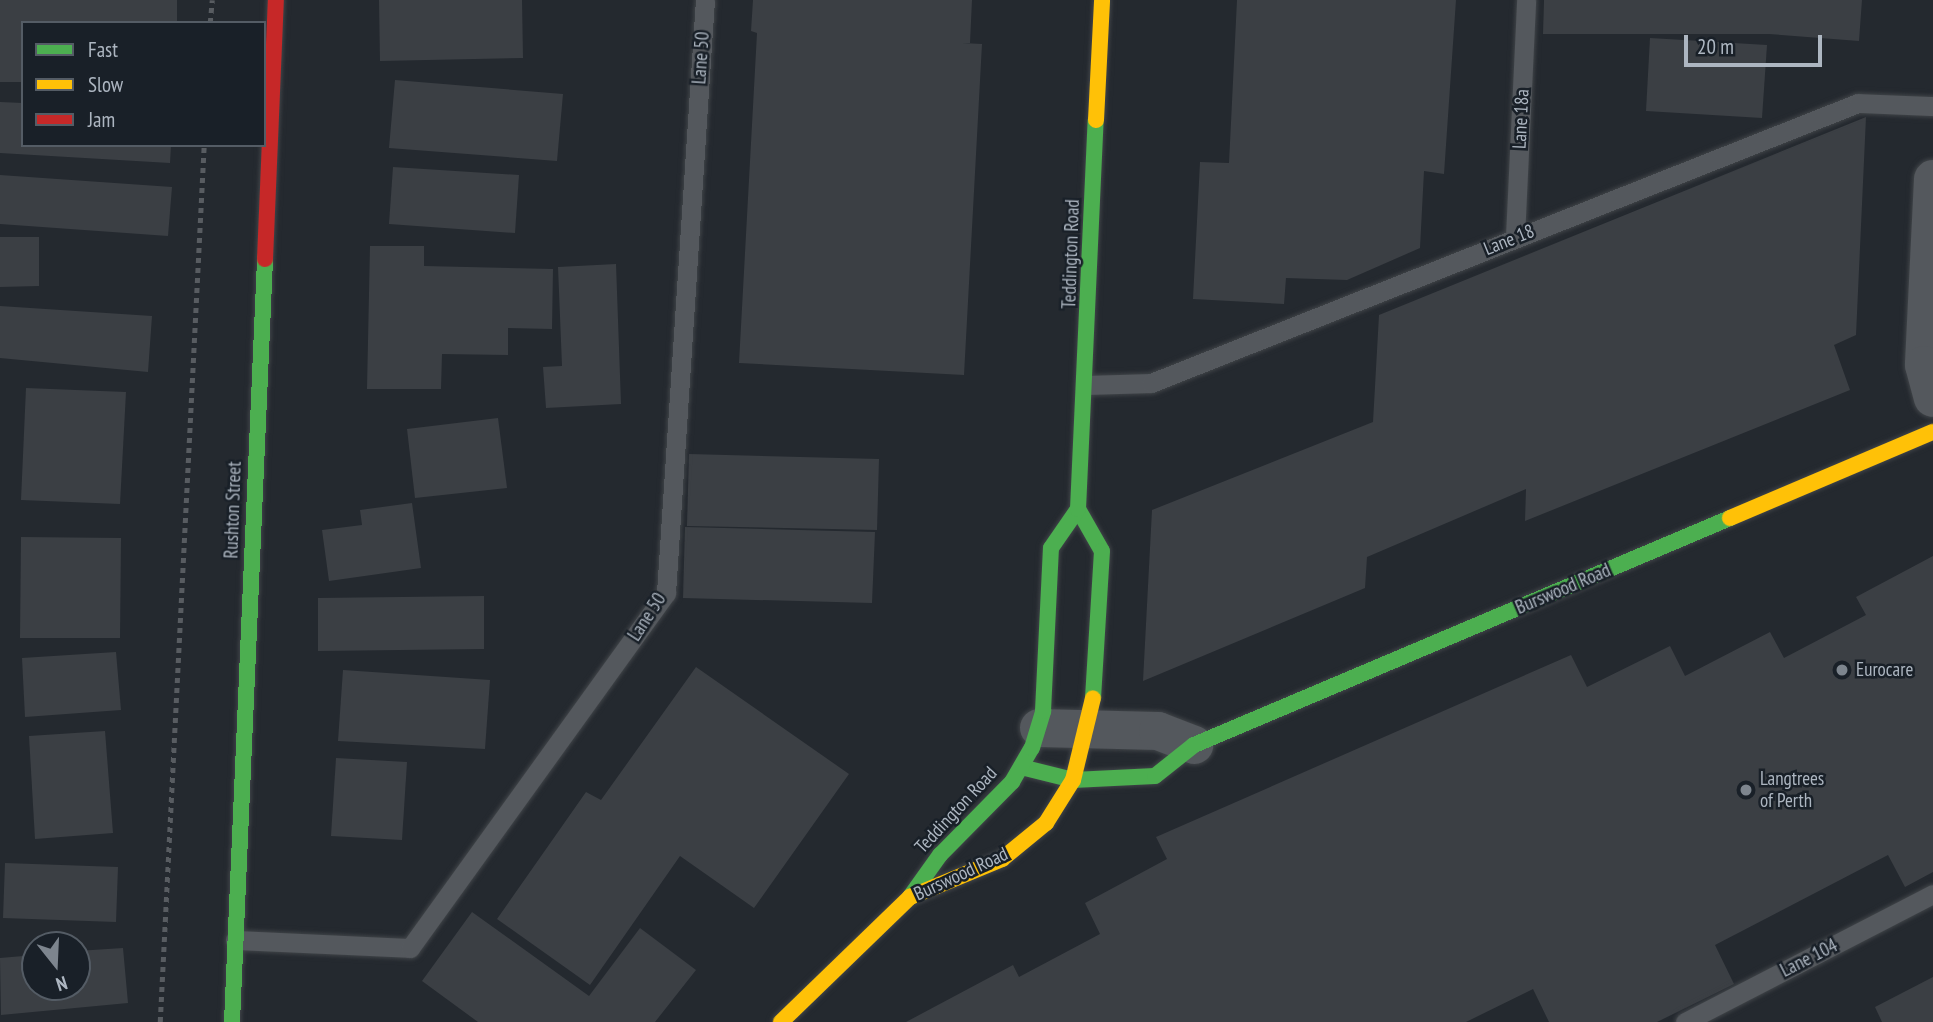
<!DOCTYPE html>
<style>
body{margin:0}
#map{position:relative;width:1933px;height:1022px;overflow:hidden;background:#24292f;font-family:"PT Sans Narrow",sans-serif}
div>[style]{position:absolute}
.building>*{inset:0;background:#3b3f44}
.path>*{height:4.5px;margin-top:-2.25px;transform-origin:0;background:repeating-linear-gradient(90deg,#585c61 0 5px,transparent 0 10px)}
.roads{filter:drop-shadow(0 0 2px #404448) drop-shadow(0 0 2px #404448)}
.lane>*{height:19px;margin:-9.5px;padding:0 9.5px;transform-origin:9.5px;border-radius:9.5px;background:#54585d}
.street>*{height:38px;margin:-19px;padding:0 19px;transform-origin:19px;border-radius:19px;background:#54585d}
.fast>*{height:16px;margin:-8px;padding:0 8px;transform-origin:8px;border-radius:8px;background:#4caf50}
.slow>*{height:16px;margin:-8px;padding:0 8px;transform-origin:8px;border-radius:8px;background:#ffc107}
.jam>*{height:16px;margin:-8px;padding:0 8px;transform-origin:8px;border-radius:8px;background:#c62828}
.dots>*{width:19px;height:19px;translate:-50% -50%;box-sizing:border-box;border:4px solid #192028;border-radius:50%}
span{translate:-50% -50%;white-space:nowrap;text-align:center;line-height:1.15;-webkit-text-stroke:5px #192028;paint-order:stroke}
.street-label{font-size:19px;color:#adb6c1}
.poi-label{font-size:19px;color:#adb6c1}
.left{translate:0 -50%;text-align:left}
.legend{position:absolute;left:21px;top:21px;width:245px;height:126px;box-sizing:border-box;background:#192028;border:2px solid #545c65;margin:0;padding:9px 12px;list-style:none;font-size:21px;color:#adb6c1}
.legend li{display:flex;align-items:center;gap:14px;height:35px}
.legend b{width:35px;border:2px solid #545c65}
.north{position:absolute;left:21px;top:931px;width:70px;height:70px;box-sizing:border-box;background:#192028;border:2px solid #545c65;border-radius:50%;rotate:162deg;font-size:19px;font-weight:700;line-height:28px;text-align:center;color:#adb6c1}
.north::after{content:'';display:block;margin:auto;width:24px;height:32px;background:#7d858e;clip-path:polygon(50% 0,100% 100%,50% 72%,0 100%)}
.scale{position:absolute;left:1684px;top:35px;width:138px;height:32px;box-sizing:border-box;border:4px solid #adb6c1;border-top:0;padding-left:9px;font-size:21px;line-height:24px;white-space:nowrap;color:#adb6c1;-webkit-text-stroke:5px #192028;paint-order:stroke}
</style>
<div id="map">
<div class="building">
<i style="clip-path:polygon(0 0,177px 0,177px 23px,23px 23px,23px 82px,0 82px)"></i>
<i style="clip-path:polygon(379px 0,522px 0,523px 58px,380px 61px)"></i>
<i style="clip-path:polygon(753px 0,972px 0,970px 43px,962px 43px,982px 44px,964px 375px,739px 363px,757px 33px,751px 31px)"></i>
<i style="clip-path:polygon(1237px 0,1456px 0,1444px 174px,1424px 171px,1420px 248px,1347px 280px,1286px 278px,1284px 304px,1193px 299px,1200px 162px,1229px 163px)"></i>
<i style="clip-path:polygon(1544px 0,1862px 0,1859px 41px,1769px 34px,1543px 34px)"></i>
<i style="clip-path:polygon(1650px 38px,1767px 45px,1762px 118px,1646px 111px)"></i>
<i style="clip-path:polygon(395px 80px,563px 94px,557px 161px,389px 148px)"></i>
<i style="clip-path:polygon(0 102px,23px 103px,23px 145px,171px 145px,170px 163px,0 153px)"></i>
<i style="clip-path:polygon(1866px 117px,1856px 335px,1834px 345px,1850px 390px,1525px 521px,1526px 489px,1367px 557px,1365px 588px,1143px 681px,1152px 510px,1373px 422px,1379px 315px)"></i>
<i style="clip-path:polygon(393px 167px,519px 175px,515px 233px,389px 224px)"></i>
<i style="clip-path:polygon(0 175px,172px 187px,168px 236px,0 224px)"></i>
<i style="clip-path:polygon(0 237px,39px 237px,39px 286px,0 287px)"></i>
<i style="clip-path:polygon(370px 246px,424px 246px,424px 266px,553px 269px,552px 329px,508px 328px,508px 355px,442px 354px,441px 389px,367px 389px)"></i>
<i style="clip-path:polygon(616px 264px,621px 404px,546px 408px,543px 367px,562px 366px,558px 267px)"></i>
<i style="clip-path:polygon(0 306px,152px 316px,148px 372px,0 358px)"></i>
<i style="clip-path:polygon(26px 388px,126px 392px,120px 504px,21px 500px)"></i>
<i style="clip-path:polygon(498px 418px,507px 488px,415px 498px,407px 429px)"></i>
<i style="clip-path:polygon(689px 454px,879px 459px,877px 530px,687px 526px)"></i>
<i style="clip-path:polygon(412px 503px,421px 568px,329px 581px,322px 530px,362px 525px,360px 510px)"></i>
<i style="clip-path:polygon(685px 527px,875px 532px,872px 603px,683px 598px)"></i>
<i style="clip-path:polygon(21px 537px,121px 538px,120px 638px,20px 638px)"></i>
<i style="clip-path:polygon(1933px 556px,1933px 872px,1905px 887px,1888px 855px,1715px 945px,1734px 984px,1657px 1022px,1549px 1022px,1533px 989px,1466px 1022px,906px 1022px,1013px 965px,1019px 977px,1100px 934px,1085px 903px,1167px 859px,1156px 837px,1571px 655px,1587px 687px,1670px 646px,1685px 676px,1770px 632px,1784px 658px,1866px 615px,1856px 597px)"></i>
<i style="clip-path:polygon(484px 596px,484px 649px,318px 651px,318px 598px)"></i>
<i style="clip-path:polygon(116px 652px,121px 710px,25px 717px,22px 658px)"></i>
<i style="clip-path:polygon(696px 667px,849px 774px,754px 908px,680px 856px,590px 985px,497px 919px,586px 792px,601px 800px)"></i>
<i style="clip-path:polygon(343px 670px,490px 680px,485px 749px,338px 741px)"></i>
<i style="clip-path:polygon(105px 731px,113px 833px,35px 839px,29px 736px)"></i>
<i style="clip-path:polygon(336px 758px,407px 762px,402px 840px,331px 836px)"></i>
<i style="clip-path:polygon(5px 863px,118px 867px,116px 922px,3px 918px)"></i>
<i style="clip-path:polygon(472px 912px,589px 996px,640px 928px,696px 970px,655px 1022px,478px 1022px,422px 981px)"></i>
<i style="clip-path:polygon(123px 948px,128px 1003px,1px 1015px,0 958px,35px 955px,35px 987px,77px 987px,77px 951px)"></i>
<i style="clip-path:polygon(1933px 977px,1933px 1022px,1882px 1022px,1875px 1007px)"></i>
</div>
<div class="path">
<i style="left:210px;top:23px;width:23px;rotate:-85deg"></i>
<i style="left:160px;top:1022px;width:878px;rotate:-87.13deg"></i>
</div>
<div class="roads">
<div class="lane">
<i style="left:1515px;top:237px;width:237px;rotate:-87.3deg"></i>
<i style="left:1087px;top:385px;width:64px;rotate:-1.8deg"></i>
<i style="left:1151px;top:383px;width:760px;rotate:-21.61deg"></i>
<i style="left:1858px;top:103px;width:75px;rotate:2.3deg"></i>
<i style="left:235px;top:940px;width:175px;rotate:2.6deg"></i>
<i style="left:410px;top:948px;width:438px;rotate:-54.2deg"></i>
<i style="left:666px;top:593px;width:594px;rotate:-86.24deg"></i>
<i style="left:1685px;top:1022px;width:279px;rotate:-27.3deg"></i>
</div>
<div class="street">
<i style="left:1933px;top:179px;width:186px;rotate:92.8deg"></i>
<i style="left:1924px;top:365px;width:34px;rotate:75deg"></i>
<i style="left:1039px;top:728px;width:119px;rotate:1.4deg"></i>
<i style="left:1158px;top:731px;width:39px;rotate:21deg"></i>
</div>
<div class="fast">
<i style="left:1078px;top:509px;width:48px;rotate:60.3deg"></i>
<i style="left:1102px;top:551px;width:147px;rotate:93.5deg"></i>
<i style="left:1021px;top:767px;width:54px;rotate:14deg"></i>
<i style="left:1073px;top:780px;width:82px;rotate:-2.8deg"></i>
<i style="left:1155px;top:776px;width:50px;rotate:-38.5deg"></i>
<i style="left:1194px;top:745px;width:582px;rotate:-22.95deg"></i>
<i style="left:910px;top:897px;width:52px;rotate:-54.5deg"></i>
<i style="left:940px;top:855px;width:103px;rotate:-45.4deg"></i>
<i style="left:1012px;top:782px;width:39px;rotate:-60deg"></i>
<i style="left:1032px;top:748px;width:39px;rotate:-73deg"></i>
<i style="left:1043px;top:711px;width:163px;rotate:-87.2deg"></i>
<i style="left:1051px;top:548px;width:47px;rotate:-55.3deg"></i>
<i style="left:1078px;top:509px;width:389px;rotate:-87.4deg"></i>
<i style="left:232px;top:1022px;width:764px;rotate:-87.52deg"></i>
</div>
<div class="slow">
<i style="left:1096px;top:120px;width:120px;rotate:-87.1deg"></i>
<i style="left:1730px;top:518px;width:220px;rotate:-23deg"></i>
<i style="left:781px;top:1022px;width:180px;rotate:-44.1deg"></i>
<i style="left:910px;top:897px;width:100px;rotate:-22.4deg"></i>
<i style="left:1002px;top:859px;width:57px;rotate:-39.3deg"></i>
<i style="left:1046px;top:823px;width:51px;rotate:-57.9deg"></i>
<i style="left:1073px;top:780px;width:84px;rotate:-76.3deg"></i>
</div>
<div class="jam">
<i style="left:265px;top:259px;width:259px;rotate:-87.6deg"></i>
</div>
</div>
<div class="dots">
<i style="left:1842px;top:670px;background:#7d858e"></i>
<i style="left:1746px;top:790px;background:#7d858e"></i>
</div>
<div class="street-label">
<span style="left:701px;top:58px;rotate:-86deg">Lane 50</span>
<span style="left:1521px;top:119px;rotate:-87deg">Lane 18a</span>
<span style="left:1509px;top:240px;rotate:-22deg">Lane 18</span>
<span style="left:1071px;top:254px;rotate:-88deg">Teddington Road</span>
<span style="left:233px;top:510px;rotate:-88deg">Rushton Street</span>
<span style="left:1563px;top:589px;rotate:-23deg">Burswood Road</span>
<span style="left:647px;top:617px;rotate:-57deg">Lane 50</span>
<span style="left:956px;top:810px;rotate:-47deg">Teddington Road</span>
<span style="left:961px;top:874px;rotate:-25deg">Burswood Road</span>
<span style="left:1809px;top:958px;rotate:-27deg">Lane 104</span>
</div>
<div class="poi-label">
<span class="left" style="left:1856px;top:670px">Eurocare</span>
<span class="left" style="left:1760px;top:790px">Langtrees<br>of Perth</span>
</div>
<ul class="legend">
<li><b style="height:9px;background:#4caf50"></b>Fast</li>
<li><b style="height:9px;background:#ffc107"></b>Slow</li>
<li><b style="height:9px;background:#c62828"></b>Jam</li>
</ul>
<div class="north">N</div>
<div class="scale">20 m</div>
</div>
